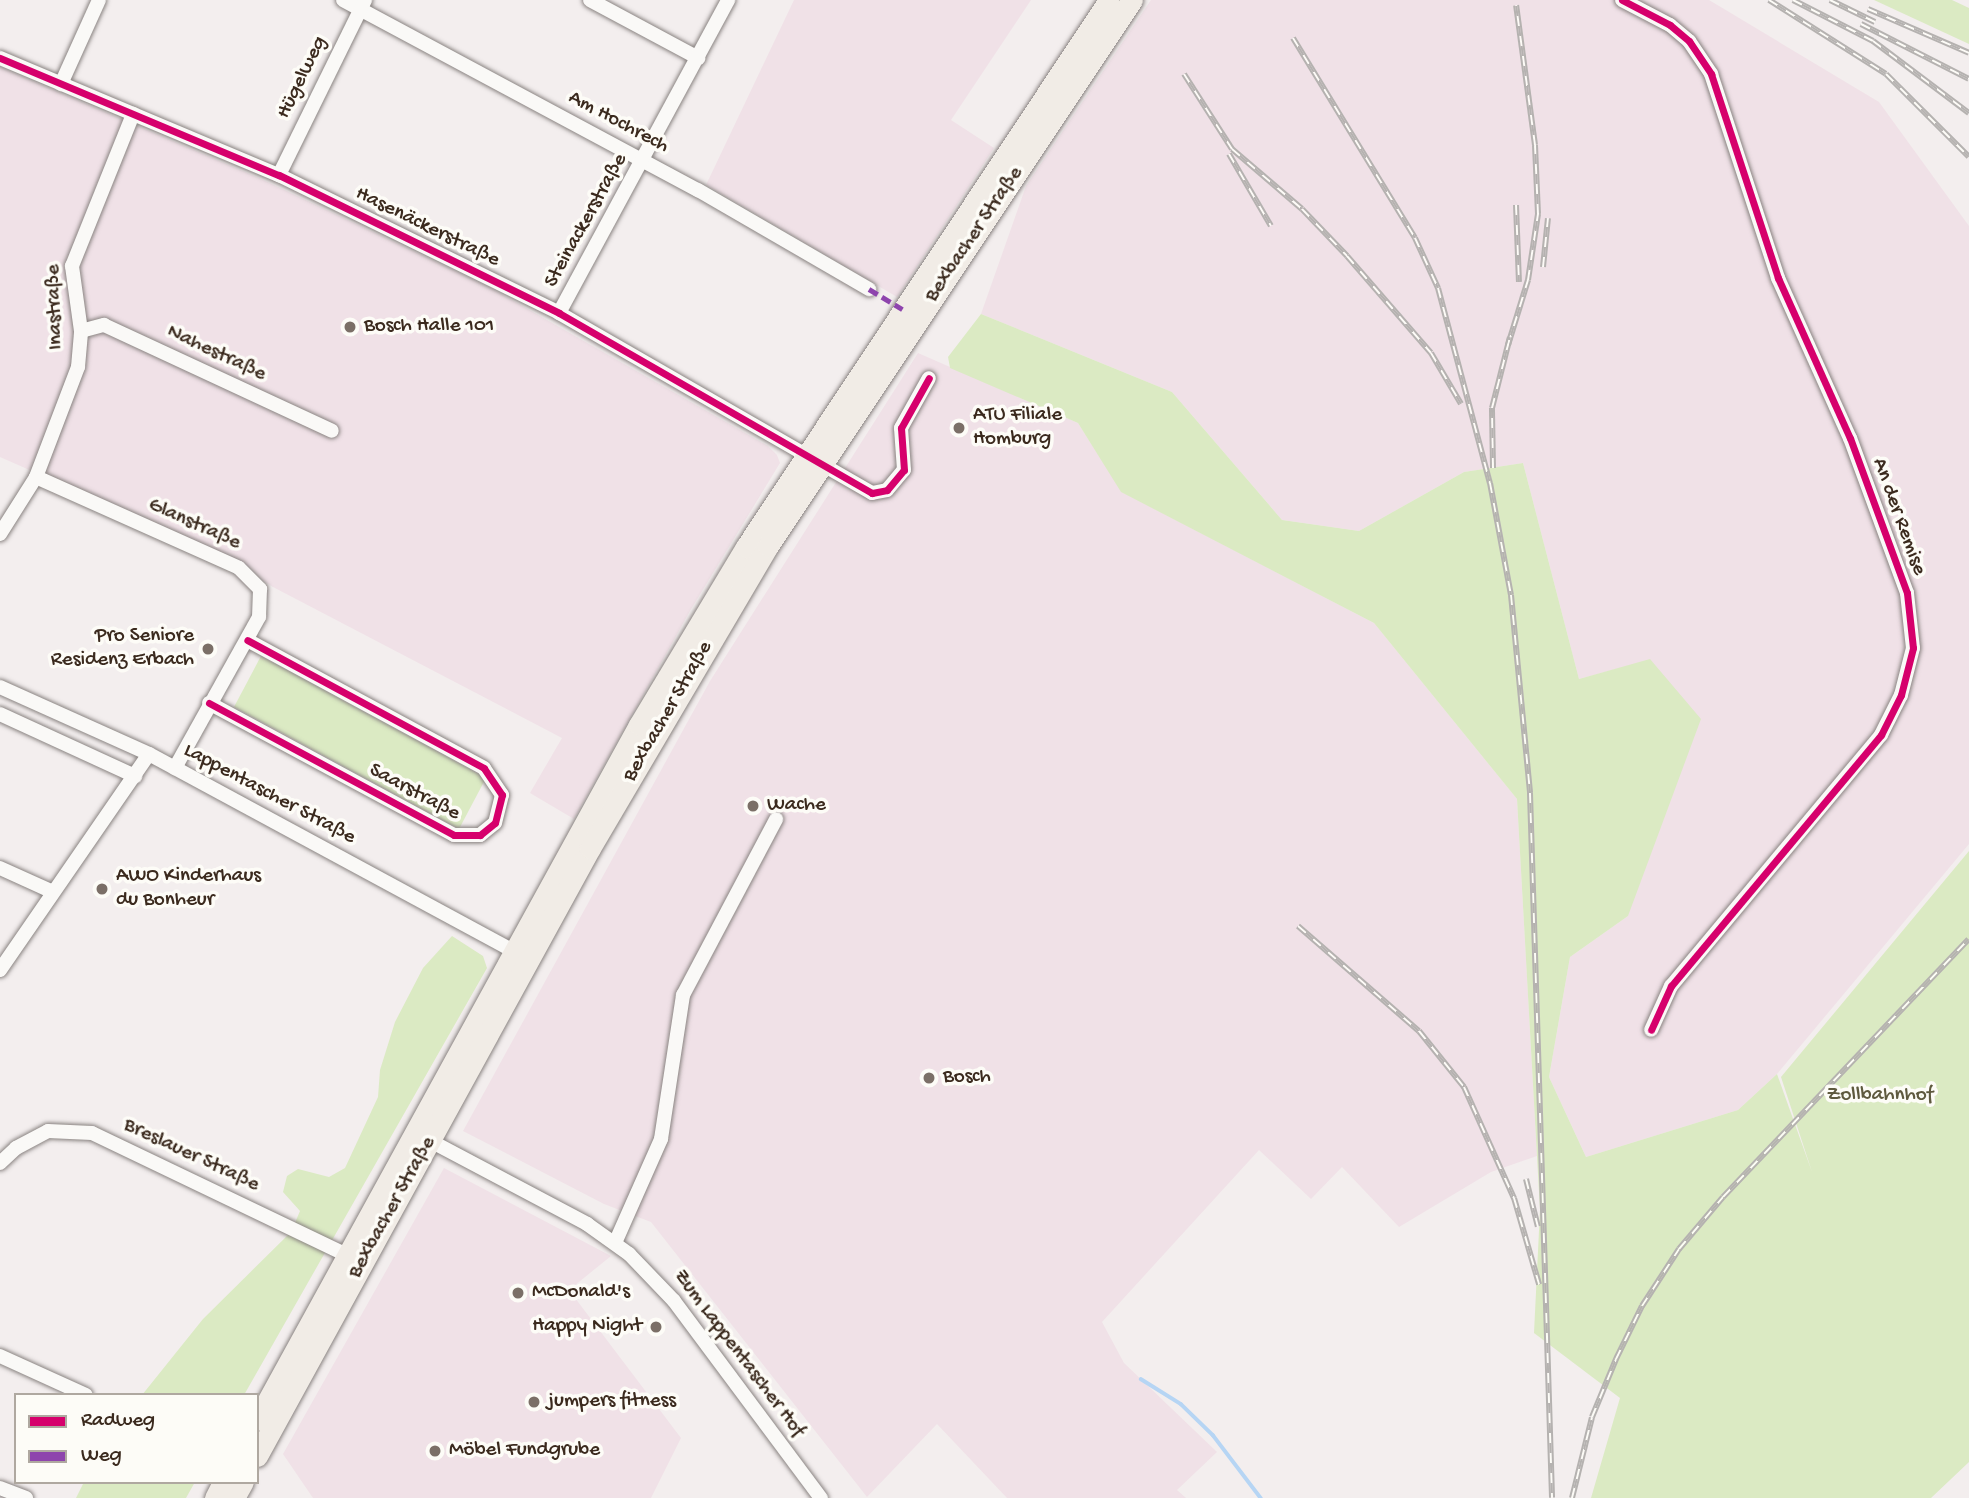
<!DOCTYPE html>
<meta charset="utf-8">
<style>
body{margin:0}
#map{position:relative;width:1969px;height:1498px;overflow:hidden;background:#f3eeee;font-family:"Gochi Hand",sans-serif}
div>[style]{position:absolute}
.built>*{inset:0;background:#f0e1e7}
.green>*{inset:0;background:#dbeac3}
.stream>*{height:3.5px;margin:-1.75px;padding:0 1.75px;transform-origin:1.75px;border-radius:1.75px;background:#b6d5f4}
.roads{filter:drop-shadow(0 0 2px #898381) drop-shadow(0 0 2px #898381)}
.street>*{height:14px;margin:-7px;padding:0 7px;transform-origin:7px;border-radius:7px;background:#faf9f7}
.primary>*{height:21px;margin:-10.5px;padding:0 10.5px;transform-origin:10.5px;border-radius:10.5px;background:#f1ece6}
.rail>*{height:6px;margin-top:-3px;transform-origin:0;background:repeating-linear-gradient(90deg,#fdfcf7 0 10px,#b5b2b0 0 20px);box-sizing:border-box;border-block:2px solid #b5b2b0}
.quiet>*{height:5px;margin-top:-2.5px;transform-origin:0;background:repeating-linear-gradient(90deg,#8e44ad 0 10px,transparent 0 15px)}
.cycleway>*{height:7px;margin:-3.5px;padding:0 3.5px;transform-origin:3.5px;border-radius:3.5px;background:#d6006c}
.dots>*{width:19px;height:19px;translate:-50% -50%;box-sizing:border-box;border:4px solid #fdfcf7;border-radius:50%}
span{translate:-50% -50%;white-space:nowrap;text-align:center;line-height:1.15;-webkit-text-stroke:7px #fdfcf7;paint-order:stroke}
.street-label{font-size:21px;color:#3b2a1e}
.poi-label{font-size:21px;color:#3b2a1e}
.left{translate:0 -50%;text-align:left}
.right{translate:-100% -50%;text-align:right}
.park-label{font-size:21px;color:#5e593e}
.legend{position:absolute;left:14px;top:1393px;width:245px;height:91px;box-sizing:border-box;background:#fdfcf7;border:2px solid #afa8a0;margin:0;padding:9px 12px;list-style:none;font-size:21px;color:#3b2a1e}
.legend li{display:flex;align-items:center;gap:14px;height:35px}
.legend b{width:35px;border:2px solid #afa8a0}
</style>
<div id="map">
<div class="built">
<i style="clip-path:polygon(794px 0,1031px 0,951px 120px,994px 148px,897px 297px,706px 185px)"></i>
<i style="clip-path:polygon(1151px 0,1709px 0,1879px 102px,1969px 226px,1969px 844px,1777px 1074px,1738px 1110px,1586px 1157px,1549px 1077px,1570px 957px,1628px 916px,1650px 660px,1579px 679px,1523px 463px,1464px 472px,1359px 531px,1282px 520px,1172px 392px,981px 314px,1026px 186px)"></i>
<i style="clip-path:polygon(0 67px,259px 178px,489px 287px,768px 446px,777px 455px,780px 463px,690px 611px,574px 819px,530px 793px,562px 738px,273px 587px,216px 552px,0 457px)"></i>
<i style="clip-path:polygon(918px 353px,1078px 423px,1122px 492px,1374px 623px,1517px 799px,1537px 1156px,1491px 1172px,1399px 1227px,1342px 1167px,1311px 1199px,1259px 1150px,1102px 1322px,1124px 1363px,1217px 1452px,1177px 1490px,1186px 1498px,1007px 1498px,937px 1424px,867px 1497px,651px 1222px,604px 1204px,463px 1131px,710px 681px)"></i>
<i style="clip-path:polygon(444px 1168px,611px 1256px,569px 1290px,681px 1438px,651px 1498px,313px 1498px,283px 1454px)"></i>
</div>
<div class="green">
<i style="clip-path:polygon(1874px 0,1952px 0,1969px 8px,1969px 44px)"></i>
<i style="clip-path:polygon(981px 314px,1172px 392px,1282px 520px,1359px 531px,1464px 472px,1523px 463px,1579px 679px,1650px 659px,1701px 719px,1628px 916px,1570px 957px,1549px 1077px,1586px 1157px,1738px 1110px,1777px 1074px,1812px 1172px,1781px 1077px,1969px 851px,1969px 1462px,1931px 1498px,1591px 1498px,1620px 1398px,1534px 1333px,1540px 1210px,1517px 799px,1374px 623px,1121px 492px,1078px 423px,950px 368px,948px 357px)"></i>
<i style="clip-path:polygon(261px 656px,486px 778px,459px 829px,234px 707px)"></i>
<i style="clip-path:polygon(452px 936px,483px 956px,487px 968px,244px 1395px,142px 1395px,203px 1319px,291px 1232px,300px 1211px,283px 1192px,287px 1176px,298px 1169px,329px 1177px,345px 1168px,378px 1097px,380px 1070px,395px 1022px,423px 968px)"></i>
<i style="clip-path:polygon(84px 1482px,195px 1482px,186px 1498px,76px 1498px)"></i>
</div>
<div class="stream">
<i style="left:1141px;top:1379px;width:47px;rotate:32deg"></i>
<i style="left:1181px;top:1404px;width:45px;rotate:44.1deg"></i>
<i style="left:1213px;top:1435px;width:79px;rotate:52.7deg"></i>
</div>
<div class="roads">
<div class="street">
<i style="left:343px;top:0;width:403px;rotate:28.2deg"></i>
<i style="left:698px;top:190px;width:198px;rotate:30.1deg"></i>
<i style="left:590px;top:0;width:123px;rotate:28.2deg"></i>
<i style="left:1622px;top:0;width:54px;rotate:27.5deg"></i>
<i style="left:1670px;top:25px;width:25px;rotate:40deg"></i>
<i style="left:1689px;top:41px;width:40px;rotate:56deg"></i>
<i style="left:1711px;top:74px;width:215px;rotate:71.8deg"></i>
<i style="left:1778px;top:278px;width:175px;rotate:65.8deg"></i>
<i style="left:1850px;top:438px;width:165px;rotate:69.8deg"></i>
<i style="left:1907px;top:593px;width:55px;rotate:83.8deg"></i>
<i style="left:1913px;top:648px;width:49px;rotate:104.3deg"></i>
<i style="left:1901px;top:695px;width:45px;rotate:116.6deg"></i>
<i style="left:1881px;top:735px;width:327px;rotate:129.9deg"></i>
<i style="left:1671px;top:986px;width:48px;rotate:114.4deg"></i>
<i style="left:0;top:58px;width:303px;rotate:22.8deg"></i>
<i style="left:279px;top:175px;width:312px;rotate:26.2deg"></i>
<i style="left:559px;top:313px;width:361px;rotate:29.9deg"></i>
<i style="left:872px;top:493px;width:15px;rotate:-11deg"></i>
<i style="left:887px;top:490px;width:26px;rotate:-50deg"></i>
<i style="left:904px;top:470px;width:42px;rotate:-94.1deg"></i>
<i style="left:901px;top:428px;width:57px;rotate:-60.8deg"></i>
<i style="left:61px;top:84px;width:92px;rotate:-65.7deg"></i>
<i style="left:279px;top:175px;width:195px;rotate:-63.8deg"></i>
<i style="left:559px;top:313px;width:356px;rotate:-61.6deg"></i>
<i style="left:81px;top:331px;width:24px;rotate:-15deg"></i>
<i style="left:104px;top:325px;width:251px;rotate:24.9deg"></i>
<i style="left:36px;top:477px;width:222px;rotate:24.1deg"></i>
<i style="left:239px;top:568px;width:30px;rotate:45deg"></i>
<i style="left:260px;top:589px;width:28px;rotate:92deg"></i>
<i style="left:259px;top:617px;width:173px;rotate:119.1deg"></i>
<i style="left:0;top:534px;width:67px;rotate:-57.7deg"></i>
<i style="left:36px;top:477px;width:118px;rotate:-69.1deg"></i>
<i style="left:78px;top:367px;width:36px;rotate:-85deg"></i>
<i style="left:81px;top:331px;width:66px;rotate:-97.9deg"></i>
<i style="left:72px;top:266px;width:164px;rotate:-68.1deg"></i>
<i style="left:0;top:687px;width:163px;rotate:24.2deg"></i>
<i style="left:149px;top:754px;width:423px;rotate:28.4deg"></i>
<i style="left:209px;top:703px;width:278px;rotate:28.3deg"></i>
<i style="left:454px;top:835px;width:26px"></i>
<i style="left:480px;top:835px;width:19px;rotate:-39deg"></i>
<i style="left:495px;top:823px;width:29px;rotate:-76deg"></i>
<i style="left:502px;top:795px;width:32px;rotate:-124deg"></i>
<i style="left:484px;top:768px;width:269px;rotate:-151.6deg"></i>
<i style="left:0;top:714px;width:149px;rotate:24.7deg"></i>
<i style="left:0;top:868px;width:58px;rotate:24.4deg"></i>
<i style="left:0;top:970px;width:262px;rotate:-55.4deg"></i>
<i style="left:423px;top:1137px;width:186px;rotate:27.9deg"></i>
<i style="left:587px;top:1224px;width:52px;rotate:35.5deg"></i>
<i style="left:629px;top:1254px;width:65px;rotate:46.2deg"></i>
<i style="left:674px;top:1301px;width:246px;rotate:53.3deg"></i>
<i style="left:0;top:1163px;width:22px;rotate:-43deg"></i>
<i style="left:16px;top:1148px;width:36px;rotate:-28deg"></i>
<i style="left:48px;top:1131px;width:44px;rotate:2.6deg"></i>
<i style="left:92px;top:1133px;width:292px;rotate:25.6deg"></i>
<i style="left:615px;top:1243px;width:114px;rotate:-66.1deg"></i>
<i style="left:661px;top:1139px;width:146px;rotate:-81.3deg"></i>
<i style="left:683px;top:995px;width:199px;rotate:-62.1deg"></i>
<i style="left:0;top:1356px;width:94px;rotate:24.4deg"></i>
<i style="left:0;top:1488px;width:28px;rotate:21deg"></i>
</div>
<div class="primary">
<i style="left:257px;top:1420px;width:793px;rotate:-61.21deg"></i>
<i style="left:639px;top:725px;width:208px;rotate:-59deg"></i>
<i style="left:746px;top:547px;width:656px;rotate:-56.43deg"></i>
<i style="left:257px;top:1456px;width:693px;rotate:-61.29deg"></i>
<i style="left:590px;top:848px;width:351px;rotate:-59.5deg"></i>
<i style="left:768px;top:546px;width:656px;rotate:-56.31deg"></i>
<i style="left:215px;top:1498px;width:18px;rotate:-63deg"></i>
<i style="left:234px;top:1498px;width:18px;rotate:-61deg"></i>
</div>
</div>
<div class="rail">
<i style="left:1769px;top:0;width:138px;rotate:32.3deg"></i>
<i style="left:1886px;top:74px;width:117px;rotate:45deg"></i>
<i style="left:1793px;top:0;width:90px;rotate:27.1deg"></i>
<i style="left:1873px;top:41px;width:120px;rotate:36.9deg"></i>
<i style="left:1830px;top:0;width:50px;rotate:26.1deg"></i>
<i style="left:1868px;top:9px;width:110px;rotate:23.5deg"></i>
<i style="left:1861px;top:24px;width:121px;rotate:27deg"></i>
<i style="left:1293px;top:38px;width:234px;rotate:58.6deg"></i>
<i style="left:1415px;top:238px;width:55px;rotate:65.3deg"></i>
<i style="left:1438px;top:288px;width:202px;rotate:75.1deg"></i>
<i style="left:1490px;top:483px;width:114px;rotate:79.4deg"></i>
<i style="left:1511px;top:595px;width:199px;rotate:84.5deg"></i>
<i style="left:1530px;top:793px;width:705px;rotate:88.21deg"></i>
<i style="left:1184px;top:74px;width:89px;rotate:57.4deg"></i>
<i style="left:1232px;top:149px;width:92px;rotate:40.6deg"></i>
<i style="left:1302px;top:209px;width:65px;rotate:46.2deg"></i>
<i style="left:1347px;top:256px;width:128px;rotate:49.1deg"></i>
<i style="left:1431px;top:353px;width:59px;rotate:59.5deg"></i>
<i style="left:1229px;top:154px;width:83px;rotate:59.7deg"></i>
<i style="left:1516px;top:205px;width:77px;rotate:87.8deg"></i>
<i style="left:1543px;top:267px;width:49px;rotate:-84.2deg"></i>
<i style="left:1508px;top:345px;width:68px;rotate:-72.9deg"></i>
<i style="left:1528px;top:280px;width:67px;rotate:-81.4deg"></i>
<i style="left:1538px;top:214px;width:69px;rotate:-92.5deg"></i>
<i style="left:1535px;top:145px;width:141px;rotate:-97.7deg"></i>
<i style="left:1493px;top:468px;width:60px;rotate:-91deg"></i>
<i style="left:1492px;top:408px;width:73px;rotate:-75.8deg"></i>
<i style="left:1298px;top:926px;width:160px;rotate:41deg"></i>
<i style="left:1419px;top:1031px;width:72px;rotate:51.2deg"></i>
<i style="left:1464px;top:1087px;width:122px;rotate:65.8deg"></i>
<i style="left:1514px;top:1198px;width:90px;rotate:73.8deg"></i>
<i style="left:1526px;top:1179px;width:49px;rotate:76deg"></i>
<i style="left:1572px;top:1498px;width:83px;rotate:-76.1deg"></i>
<i style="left:1592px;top:1417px;width:63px;rotate:-67.5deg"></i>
<i style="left:1616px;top:1359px;width:59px;rotate:-63.9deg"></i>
<i style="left:1642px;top:1306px;width:68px;rotate:-57deg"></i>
<i style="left:1679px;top:1249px;width:68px;rotate:-49.8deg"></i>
<i style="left:1723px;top:1197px;width:356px;rotate:-46.4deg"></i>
</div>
<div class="quiet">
<i style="left:869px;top:289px;width:39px;rotate:31deg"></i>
</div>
<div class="cycleway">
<i style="left:1622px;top:0;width:54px;rotate:27.5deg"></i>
<i style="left:1670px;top:25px;width:25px;rotate:40deg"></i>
<i style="left:1689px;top:41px;width:40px;rotate:56deg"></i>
<i style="left:1711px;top:74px;width:215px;rotate:71.8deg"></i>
<i style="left:1778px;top:278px;width:175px;rotate:65.8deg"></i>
<i style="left:1850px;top:438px;width:165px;rotate:69.8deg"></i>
<i style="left:1907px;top:593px;width:55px;rotate:83.8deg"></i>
<i style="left:1913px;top:648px;width:49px;rotate:104.3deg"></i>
<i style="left:1901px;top:695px;width:45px;rotate:116.6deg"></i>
<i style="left:1881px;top:735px;width:327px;rotate:129.9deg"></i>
<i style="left:1671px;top:986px;width:48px;rotate:114.4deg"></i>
<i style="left:0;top:58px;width:303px;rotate:22.8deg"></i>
<i style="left:279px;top:175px;width:312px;rotate:26.2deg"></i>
<i style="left:559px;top:313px;width:361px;rotate:29.9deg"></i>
<i style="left:872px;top:493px;width:15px;rotate:-11deg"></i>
<i style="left:887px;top:490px;width:26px;rotate:-50deg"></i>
<i style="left:904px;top:470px;width:42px;rotate:-94.1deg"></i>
<i style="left:901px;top:428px;width:57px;rotate:-60.8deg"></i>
<i style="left:209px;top:703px;width:278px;rotate:28.3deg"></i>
<i style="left:454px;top:835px;width:26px"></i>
<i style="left:480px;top:835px;width:19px;rotate:-39deg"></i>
<i style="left:495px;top:823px;width:29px;rotate:-76deg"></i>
<i style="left:502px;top:795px;width:32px;rotate:-124deg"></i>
<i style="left:484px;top:768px;width:269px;rotate:-151.6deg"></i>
</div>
<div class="dots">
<i style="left:350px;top:327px;background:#7b6f67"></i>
<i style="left:959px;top:428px;background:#7b6f67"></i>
<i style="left:208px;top:649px;background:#7b6f67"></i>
<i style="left:753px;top:806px;background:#7b6f67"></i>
<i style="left:102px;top:889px;background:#7b6f67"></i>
<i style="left:929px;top:1078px;background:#7b6f67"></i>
<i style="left:518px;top:1293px;background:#7b6f67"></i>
<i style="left:656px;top:1327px;background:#7b6f67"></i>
<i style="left:534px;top:1402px;background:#7b6f67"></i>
<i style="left:435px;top:1451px;background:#7b6f67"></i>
</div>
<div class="street-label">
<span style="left:303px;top:78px;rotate:-64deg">Hügelweg</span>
<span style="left:618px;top:123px;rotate:28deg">Am Hochrech</span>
<span style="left:587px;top:221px;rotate:-61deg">Steinackerstraße</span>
<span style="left:427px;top:228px;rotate:26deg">Hasenäckerstraße</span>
<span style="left:975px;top:235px;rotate:-56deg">Bexbacher Straße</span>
<span style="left:56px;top:307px;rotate:-92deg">Inastraße</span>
<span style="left:216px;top:354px;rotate:25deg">Nahestraße</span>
<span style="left:1898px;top:517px;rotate:70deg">An der Remise</span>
<span style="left:194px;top:525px;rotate:24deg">Glanstraße</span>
<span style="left:669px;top:712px;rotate:-60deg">Bexbacher Straße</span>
<span style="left:414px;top:793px;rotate:28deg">Saarstraße</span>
<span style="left:269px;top:795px;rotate:28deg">Lappentascher Straße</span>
<span style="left:191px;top:1156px;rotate:25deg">Breslauer Straße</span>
<span style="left:393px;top:1208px;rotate:-61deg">Bexbacher Straße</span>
<span style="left:738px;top:1354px;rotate:53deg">Zum Lappentascher Hof</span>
</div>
<div class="poi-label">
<span class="left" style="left:364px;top:327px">Bosch Halle 101</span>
<span class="left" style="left:973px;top:428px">ATU Filiale<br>Homburg</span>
<span class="right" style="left:194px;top:649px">Pro Seniore<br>Residenz Erbach</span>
<span class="left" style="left:767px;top:806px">Wache</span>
<span class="left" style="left:116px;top:889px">AWO Kinderhaus<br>du Bonheur</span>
<span class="left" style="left:943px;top:1078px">Bosch</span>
<span class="left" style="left:532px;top:1293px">McDonald's</span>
<span class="right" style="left:642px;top:1327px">Happy Night</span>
<span class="left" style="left:548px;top:1402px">jumpers fitness</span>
<span class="left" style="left:449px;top:1451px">Möbel Fundgrube</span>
</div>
<div class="park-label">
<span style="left:1880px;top:1096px">Zollbahnhof</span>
</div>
<ul class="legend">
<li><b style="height:9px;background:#d6006c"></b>Radweg</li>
<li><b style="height:9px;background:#8e44ad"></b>Weg</li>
</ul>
</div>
